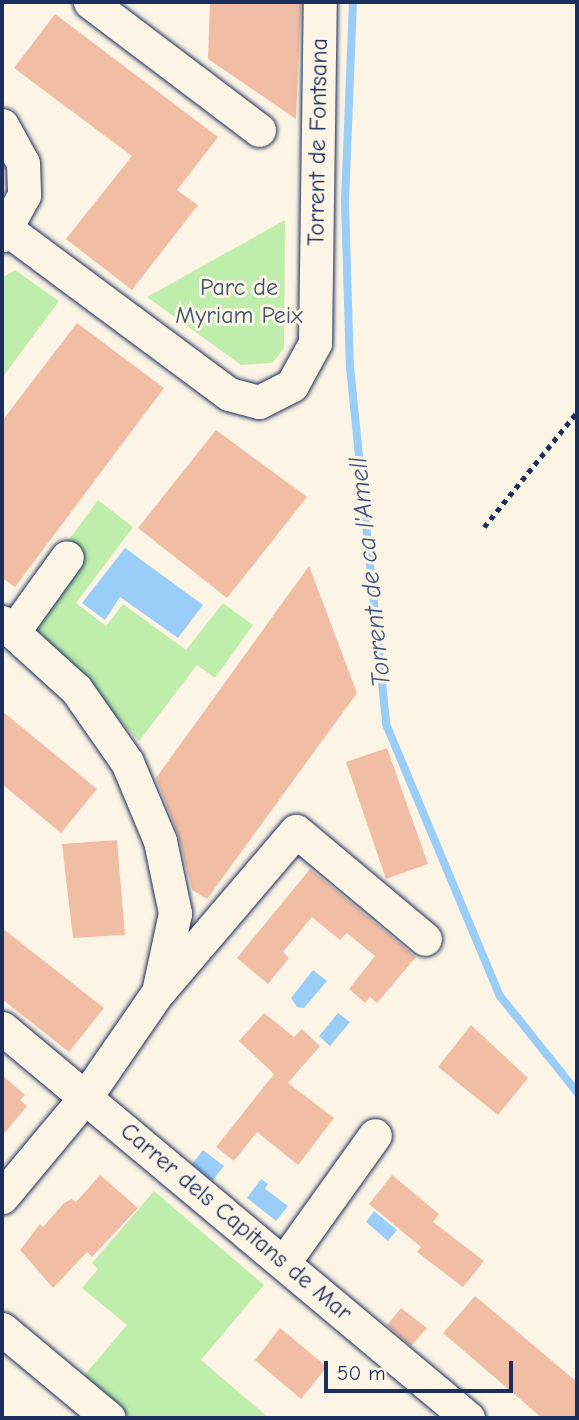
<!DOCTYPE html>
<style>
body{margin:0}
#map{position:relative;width:579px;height:1420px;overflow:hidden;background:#fcf5e5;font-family:"Comic Neue",sans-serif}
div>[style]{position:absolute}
.green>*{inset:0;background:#beedac}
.water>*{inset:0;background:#9acdf7}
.stream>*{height:8px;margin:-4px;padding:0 4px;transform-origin:4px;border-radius:4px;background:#9acdf7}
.building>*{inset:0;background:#f2bda5}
.path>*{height:4.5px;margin-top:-2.25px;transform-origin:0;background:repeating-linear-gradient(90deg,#1b2f5e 0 5px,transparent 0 10px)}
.roads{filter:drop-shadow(0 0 2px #1b2f5e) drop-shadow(0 0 2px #1b2f5e)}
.minor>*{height:33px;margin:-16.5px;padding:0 16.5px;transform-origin:16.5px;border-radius:16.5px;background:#fcf5e5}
span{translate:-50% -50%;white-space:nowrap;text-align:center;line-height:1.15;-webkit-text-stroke:6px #fcf5e5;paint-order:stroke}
.street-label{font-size:24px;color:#1b2f5e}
.park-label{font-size:24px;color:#3c556e}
.water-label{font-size:26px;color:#3b5684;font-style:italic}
.frame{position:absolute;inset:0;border:4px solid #1b2f5e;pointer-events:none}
.scale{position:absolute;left:324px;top:1361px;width:189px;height:32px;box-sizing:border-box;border:4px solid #1b2f5e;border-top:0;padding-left:9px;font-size:21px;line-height:24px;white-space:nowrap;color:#1b2f5e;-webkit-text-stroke:5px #fcf5e5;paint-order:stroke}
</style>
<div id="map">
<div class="green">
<i style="clip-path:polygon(285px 220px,284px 348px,272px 363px,241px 365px,147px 297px)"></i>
<i style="clip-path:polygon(15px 270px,59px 301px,2px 378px,2px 278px)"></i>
<i style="clip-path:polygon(98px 500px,133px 527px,76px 603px,106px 626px,123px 604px,186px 650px,223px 603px,253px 625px,215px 678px,197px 665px,139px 741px,32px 628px,63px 548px)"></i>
<i style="clip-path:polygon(154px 1191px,264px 1285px,201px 1360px,269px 1418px,132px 1418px,83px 1377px,127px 1325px,82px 1288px,98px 1269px,92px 1263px)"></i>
</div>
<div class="water">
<i style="clip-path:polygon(125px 548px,203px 605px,178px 638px,120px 597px,105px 620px,82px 603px)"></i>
<i style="clip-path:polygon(313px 970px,327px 981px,304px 1008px,297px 1007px,291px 998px)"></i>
<i style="clip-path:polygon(338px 1013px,350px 1022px,330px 1046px,319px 1036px)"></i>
<i style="clip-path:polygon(203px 1150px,224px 1166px,212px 1181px,192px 1164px)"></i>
<i style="clip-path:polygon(261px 1179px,268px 1184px,265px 1189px,288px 1206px,276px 1221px,247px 1198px)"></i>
<i style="clip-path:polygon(374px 1211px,397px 1230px,388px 1241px,366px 1222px)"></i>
</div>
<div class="stream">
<i style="left:353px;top:2px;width:200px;rotate:92.3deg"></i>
<i style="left:345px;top:202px;width:165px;rotate:88.3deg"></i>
<i style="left:350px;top:367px;width:359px;rotate:84.2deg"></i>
<i style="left:386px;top:724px;width:295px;rotate:67.3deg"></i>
<i style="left:500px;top:996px;width:123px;rotate:51.3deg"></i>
</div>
<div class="building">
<i style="clip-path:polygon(210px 2px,301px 2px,296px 119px,208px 59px)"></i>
<i style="clip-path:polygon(55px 14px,218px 137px,177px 190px,198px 205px,132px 290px,66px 239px,132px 156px,14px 68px)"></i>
<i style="clip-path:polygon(77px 323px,164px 388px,15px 587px,2px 578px,2px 421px)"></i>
<i style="clip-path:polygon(216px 430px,307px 497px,227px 598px,138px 528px)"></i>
<i style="clip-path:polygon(309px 566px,357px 693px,207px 899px,192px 890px,178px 834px,156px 778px)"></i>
<i style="clip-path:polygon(2px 711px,97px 789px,61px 833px,2px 784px)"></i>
<i style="clip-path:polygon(387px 748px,428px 864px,386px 879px,346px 762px)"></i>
<i style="clip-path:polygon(117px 840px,125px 935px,73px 938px,62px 844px)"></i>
<i style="clip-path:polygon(310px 869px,416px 957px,377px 1003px,370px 997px,365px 1003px,349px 989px,375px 956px,347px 933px,340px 940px,312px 917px,283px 952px,289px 958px,268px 984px,237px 958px)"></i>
<i style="clip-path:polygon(2px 928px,104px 1008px,69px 1052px,2px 999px)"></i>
<i style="clip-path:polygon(264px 1013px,294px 1037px,302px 1029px,320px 1046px,288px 1083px,334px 1118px,298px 1165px,257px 1132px,234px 1161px,216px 1147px,274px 1074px,239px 1041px)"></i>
<i style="clip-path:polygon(471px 1025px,528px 1078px,498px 1115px,438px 1067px)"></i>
<i style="clip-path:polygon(2px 1075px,25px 1095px,20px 1100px,27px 1106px,2px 1136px)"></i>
<i style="clip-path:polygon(100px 1175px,138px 1208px,92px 1257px,87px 1252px,53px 1288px,20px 1250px,40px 1224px,43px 1227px,64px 1203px,72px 1199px,76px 1202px)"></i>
<i style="clip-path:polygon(392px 1175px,439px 1214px,433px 1222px,484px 1261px,463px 1287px,417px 1252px,421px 1247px,369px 1204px)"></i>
<i style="clip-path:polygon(475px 1296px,577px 1382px,577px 1418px,542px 1418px,443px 1333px)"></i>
<i style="clip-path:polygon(401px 1308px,427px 1328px,411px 1346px,387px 1325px)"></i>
<i style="clip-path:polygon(280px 1328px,327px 1367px,301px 1399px,255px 1360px)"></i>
</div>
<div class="path">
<i style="left:484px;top:527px;width:148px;rotate:-51deg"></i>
</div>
<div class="roads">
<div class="minor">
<i style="left:90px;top:2px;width:212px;rotate:37.1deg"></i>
<i style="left:2px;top:125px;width:43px;rotate:61.1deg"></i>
<i style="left:23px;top:163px;width:32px;rotate:88deg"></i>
<i style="left:24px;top:195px;width:46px;rotate:118.8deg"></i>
<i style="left:8px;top:230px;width:275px;rotate:36.6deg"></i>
<i style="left:229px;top:394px;width:31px;rotate:15deg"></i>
<i style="left:259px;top:402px;width:37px;rotate:-27deg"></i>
<i style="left:292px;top:385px;width:48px;rotate:-61.3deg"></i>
<i style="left:315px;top:343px;width:341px;rotate:-89.2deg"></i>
<i style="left:2px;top:622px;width:100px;rotate:42.2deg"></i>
<i style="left:76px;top:689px;width:89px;rotate:55.1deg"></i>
<i style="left:127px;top:762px;width:86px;rotate:67.3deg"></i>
<i style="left:160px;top:841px;width:74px;rotate:78.2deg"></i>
<i style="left:175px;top:913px;width:81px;rotate:102.1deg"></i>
<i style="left:158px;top:992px;width:125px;rotate:124.6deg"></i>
<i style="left:87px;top:1095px;width:133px;rotate:129.8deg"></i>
<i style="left:13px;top:632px;width:92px;rotate:-54.2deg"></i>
<i style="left:160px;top:990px;width:209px;rotate:-49.5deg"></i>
<i style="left:296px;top:831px;width:168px;rotate:39.9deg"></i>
<i style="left:2px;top:1028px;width:608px;rotate:39.93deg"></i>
<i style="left:284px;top:1262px;width:156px;rotate:-54.4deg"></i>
<i style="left:2px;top:1329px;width:139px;rotate:39.8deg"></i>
</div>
</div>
<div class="street-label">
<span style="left:318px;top:142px;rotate:-89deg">Torrent de Fontsana</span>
<span style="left:236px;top:1222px;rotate:40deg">Carrer dels Capitans de Mar</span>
</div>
<div class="park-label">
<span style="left:239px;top:302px">Parc de<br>Myriam Peix</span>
</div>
<div class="water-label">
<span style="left:371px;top:572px;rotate:-96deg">Torrent de ca l'Amell</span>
</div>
<div class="frame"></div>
<div class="scale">50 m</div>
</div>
